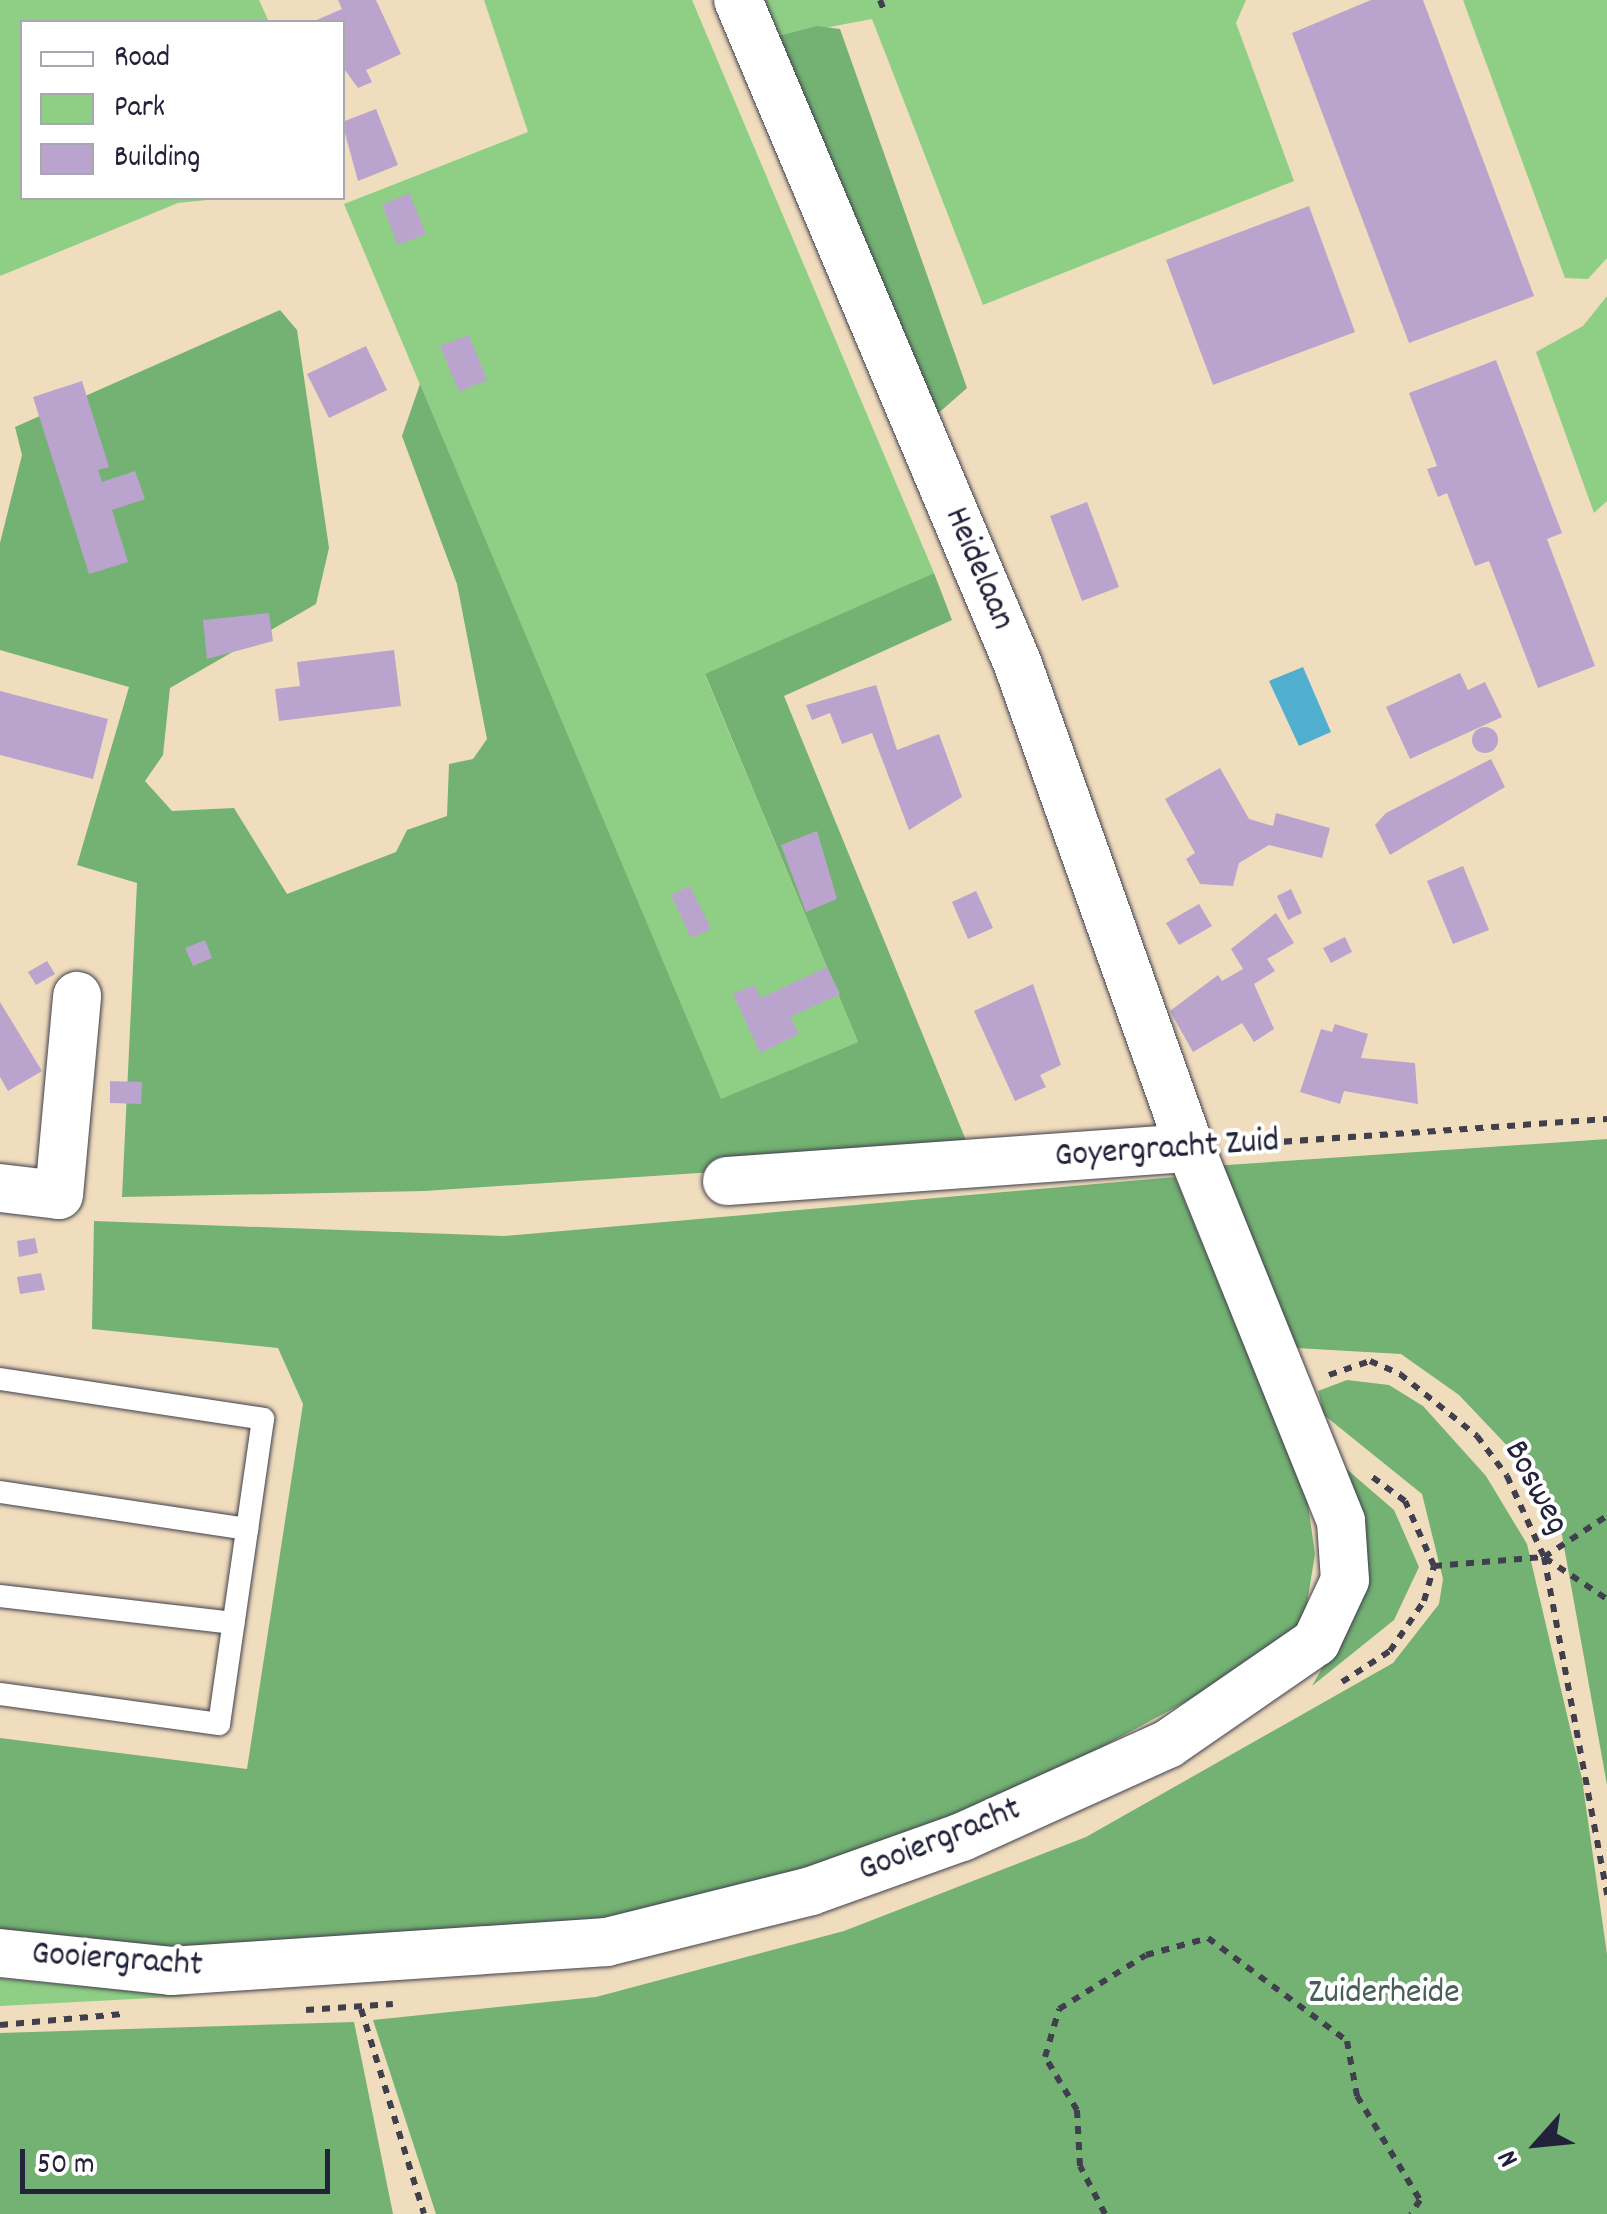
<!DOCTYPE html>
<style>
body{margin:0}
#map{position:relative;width:1607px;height:2214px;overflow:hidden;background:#f0ddbd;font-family:Dekko,sans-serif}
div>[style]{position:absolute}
.green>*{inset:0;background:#8fcf85}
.forest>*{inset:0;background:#73b272}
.water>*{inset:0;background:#50afcf}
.building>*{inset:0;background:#baa4ce}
.round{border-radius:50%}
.path>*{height:6px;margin-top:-3px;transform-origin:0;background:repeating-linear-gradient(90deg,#413e4e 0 8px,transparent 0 16px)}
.roads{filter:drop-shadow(0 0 2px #413e4e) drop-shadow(0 0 2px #413e4e)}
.service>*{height:22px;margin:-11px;padding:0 11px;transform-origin:11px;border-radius:11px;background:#fff}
.minor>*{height:48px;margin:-24px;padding:0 24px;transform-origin:24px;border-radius:24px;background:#fff}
span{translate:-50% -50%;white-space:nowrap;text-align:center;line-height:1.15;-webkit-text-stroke:8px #fff;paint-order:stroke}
.street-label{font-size:35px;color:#22223b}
.park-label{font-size:35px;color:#485f55}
.legend{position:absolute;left:20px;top:20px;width:325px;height:180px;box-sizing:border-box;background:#fff;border:2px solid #a7a7b1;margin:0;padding:12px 18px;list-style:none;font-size:30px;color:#22223b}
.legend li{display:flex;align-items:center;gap:20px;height:50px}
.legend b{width:50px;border:2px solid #a7a7b1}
.north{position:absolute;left:1487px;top:2094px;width:100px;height:100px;-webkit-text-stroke:8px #fff;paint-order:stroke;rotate:243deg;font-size:28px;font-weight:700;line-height:40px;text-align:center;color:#22223b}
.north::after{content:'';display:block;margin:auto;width:35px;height:45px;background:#22223b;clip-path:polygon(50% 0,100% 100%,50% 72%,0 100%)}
.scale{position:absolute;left:20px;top:2149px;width:310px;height:45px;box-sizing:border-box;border:5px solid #22223b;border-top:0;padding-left:12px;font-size:30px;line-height:35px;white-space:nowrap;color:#22223b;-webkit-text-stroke:8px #fff;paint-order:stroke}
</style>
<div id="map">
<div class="green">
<i style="clip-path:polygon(0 0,259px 0,269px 22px,22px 22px,22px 198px,227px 198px,178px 203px,0 276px)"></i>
<i style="clip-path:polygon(484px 0,692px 0,934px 573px,705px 675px,858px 1042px,721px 1100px,344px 204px,528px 132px)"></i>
<i style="clip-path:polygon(734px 0,1246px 0,1236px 23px,1294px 181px,983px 305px,872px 19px,771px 38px)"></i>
<i style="clip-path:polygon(1463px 0,1607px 0,1607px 258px,1588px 279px,1565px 278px)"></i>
<i style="clip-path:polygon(1607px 296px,1607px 501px,1594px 513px,1536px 352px,1583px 326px)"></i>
<i style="clip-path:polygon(0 1978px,60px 1984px,192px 1996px,0 2006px)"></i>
</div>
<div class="forest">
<i style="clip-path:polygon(817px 26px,840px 29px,967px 388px,934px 417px,771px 38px)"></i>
<i style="clip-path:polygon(280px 310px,297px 330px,329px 548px,316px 604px,170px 688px,163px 755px,145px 781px,172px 811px,234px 808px,287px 894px,396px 852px,407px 830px,447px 816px,449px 764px,473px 759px,487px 739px,457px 584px,402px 436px,420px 384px,721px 1099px,858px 1042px,705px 674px,934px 573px,952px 620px,784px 696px,972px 1155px,424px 1191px,122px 1197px,137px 883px,77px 865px,129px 687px,0 650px,0 543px,22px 455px,15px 427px)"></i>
<i style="clip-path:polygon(1607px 1139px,1607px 1785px,1561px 1530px,1515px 1454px,1459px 1395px,1401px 1354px,1296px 1348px,1212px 1166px)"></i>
<i style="clip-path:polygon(1175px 1177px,1307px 1498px,1315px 1554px,1304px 1622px,1237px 1674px,878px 1868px,419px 1954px,113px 1947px,0 1931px,0 1738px,247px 1769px,303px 1404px,278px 1348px,92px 1329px,94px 1221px,504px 1236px)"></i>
<i style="clip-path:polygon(1347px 1380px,1389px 1385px,1423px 1406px,1486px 1476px,1527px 1544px,1582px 1779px,1607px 1954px,1607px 2214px,436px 2214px,373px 2020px,596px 1997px,844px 1931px,1086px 1837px,1393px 1663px,1439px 1604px,1443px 1579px,1422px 1494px,1324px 1415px,1318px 1391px)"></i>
<i style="clip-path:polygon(1336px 1460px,1394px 1510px,1419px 1567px,1394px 1620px,1312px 1686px,1352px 1615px)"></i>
<i style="clip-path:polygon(354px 2022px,393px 2214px,0 2214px,0 2033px)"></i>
</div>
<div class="water">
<i style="clip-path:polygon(1303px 667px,1331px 732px,1299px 746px,1269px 681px)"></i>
</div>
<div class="building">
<i style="clip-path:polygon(338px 0,376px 0,401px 54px,366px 70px,372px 82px,358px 88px,342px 66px,342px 22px,312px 22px,342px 9px)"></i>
<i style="clip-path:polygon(1371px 0,1423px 0,1534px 296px,1409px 343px,1292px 33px)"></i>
<i style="clip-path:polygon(376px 109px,398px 165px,358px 181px,342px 122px)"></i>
<i style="clip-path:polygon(409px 193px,426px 234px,398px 245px,382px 205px)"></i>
<i style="clip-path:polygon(1309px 206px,1355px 332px,1213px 385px,1166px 260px)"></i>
<i style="clip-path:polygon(469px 335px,487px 380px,459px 392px,440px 346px)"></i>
<i style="clip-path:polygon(366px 346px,387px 390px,329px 418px,307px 374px)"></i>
<i style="clip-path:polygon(1496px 360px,1562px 533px,1547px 539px,1595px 666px,1538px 688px,1489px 561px,1475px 566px,1447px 493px,1438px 497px,1427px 469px,1437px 466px,1409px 393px)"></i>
<i style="clip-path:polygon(82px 381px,109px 467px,98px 470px,102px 482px,135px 471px,145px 499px,112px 510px,128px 562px,89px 574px,33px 397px)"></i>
<i style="clip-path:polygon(1087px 502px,1119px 587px,1082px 601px,1050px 516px)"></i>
<i style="clip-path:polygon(269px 613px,273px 641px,207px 659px,203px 620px)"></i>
<i style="clip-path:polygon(394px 650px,401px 706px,279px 721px,275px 689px,300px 686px,297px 662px)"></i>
<i style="clip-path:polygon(1460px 673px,1468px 690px,1485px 682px,1502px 717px,1410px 759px,1386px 707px)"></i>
<i style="clip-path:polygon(876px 685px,897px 750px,939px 734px,962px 797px,909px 830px,872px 733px,842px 744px,830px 713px,812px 720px,806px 705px)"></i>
<i style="clip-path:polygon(0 691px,108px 719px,93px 779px,0 755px)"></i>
<i class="round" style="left:1472px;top:727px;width:26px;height:26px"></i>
<i style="clip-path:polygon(1491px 759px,1505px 787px,1390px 855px,1375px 825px,1386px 813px)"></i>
<i style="clip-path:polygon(1220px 768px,1249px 819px,1273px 826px,1276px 813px,1330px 828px,1322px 858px,1269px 845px,1239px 863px,1233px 886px,1200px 884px,1186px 859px,1195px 853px,1165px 799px)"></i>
<i style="clip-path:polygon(817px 831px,837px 899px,806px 912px,781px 845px)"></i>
<i style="clip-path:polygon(1463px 866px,1489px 930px,1453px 944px,1427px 881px)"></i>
<i style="clip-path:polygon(690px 886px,711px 929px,691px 938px,671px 895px)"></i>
<i style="clip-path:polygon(1291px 889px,1302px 913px,1288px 920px,1277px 896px)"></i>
<i style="clip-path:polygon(976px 891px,993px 928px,968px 939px,952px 902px)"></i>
<i style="clip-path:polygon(1199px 904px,1212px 926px,1179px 945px,1166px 923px)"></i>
<i style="clip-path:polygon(1276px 913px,1294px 943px,1267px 959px,1275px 971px,1254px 984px,1274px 1029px,1254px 1042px,1242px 1023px,1193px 1052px,1170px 1011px,1218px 975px,1222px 981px,1243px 969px,1231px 949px)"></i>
<i style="clip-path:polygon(1345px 937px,1352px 952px,1331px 963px,1323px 948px)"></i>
<i style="clip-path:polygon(205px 940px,212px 958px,193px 966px,185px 948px)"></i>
<i style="clip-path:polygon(47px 961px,55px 974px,36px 985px,28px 972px)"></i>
<i style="clip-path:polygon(827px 967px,840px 994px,790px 1017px,799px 1034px,760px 1053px,733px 994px,754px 985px,761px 998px)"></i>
<i style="clip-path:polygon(1033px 984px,1061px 1065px,1040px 1075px,1046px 1087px,1015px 1101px,974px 1011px)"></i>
<i style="clip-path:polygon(0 1002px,42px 1071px,8px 1091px,0 1077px)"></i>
<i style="clip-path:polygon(1335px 1024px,1368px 1034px,1361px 1058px,1415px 1063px,1418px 1104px,1344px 1091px,1340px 1104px,1300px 1092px,1321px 1029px,1332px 1032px)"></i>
<i style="clip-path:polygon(110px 1081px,142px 1082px,141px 1104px,110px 1103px)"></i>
<i style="clip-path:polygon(35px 1238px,38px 1253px,19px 1257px,17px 1241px)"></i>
<i style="clip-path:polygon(41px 1273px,45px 1290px,20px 1294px,17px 1277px)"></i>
</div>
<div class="path">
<i style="left:880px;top:0;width:14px;rotate:69deg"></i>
<i style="left:1236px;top:1145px;width:372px;rotate:-4deg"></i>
<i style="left:1329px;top:1375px;width:43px;rotate:-18.9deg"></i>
<i style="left:1370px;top:1361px;width:33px;rotate:23deg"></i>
<i style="left:1400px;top:1374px;width:99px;rotate:38.8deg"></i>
<i style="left:1477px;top:1436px;width:50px;rotate:53.1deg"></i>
<i style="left:1507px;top:1476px;width:89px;rotate:65.4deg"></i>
<i style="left:1544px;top:1557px;width:344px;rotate:79.4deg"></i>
<i style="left:1545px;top:1558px;width:74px;rotate:33.5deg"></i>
<i style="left:1434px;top:1566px;width:110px;rotate:-4.7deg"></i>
<i style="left:1544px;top:1557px;width:75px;rotate:-33.1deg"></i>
<i style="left:1342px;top:1682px;width:57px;rotate:-32.9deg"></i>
<i style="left:1390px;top:1651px;width:60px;rotate:-55.8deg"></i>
<i style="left:1424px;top:1601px;width:36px;rotate:-74deg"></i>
<i style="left:1434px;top:1566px;width:71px;rotate:-114deg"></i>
<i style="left:1405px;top:1501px;width:42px;rotate:-143.7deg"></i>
<i style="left:361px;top:2009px;width:214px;rotate:72.9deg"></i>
<i style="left:306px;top:2010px;width:87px;rotate:-3.9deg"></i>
<i style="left:0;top:2025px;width:123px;rotate:-5.1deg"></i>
<i style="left:1105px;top:2214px;width:54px;rotate:-117.5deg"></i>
<i style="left:1080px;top:2166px;width:56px;rotate:-93.1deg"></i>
<i style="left:1077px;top:2110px;width:62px;rotate:-121.1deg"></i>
<i style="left:1045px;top:2057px;width:50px;rotate:-73.7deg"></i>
<i style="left:1059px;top:2009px;width:102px;rotate:-31.8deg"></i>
<i style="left:1146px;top:1955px;width:64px;rotate:-15.3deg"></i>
<i style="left:1208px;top:1938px;width:173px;rotate:36.5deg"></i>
<i style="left:1347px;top:2041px;width:56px;rotate:79.7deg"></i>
<i style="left:1357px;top:2096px;width:122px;rotate:58.8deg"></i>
<i style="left:1420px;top:2200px;width:17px;rotate:123deg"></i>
</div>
<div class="roads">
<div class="service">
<i style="left:0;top:1379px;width:266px;rotate:8.6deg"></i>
<i style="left:263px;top:1419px;width:308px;rotate:98.2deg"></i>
<i style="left:219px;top:1724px;width:221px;rotate:-172.2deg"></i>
<i style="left:0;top:1492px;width:250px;rotate:8.5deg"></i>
<i style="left:0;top:1596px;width:235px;rotate:6.6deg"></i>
</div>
<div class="minor">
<i style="left:727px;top:1181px;width:464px;rotate:-4.1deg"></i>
<i style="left:0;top:1188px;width:59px;rotate:6.8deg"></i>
<i style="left:59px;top:1195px;width:200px;rotate:-84.8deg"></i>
<i style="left:0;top:1953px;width:172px;rotate:6deg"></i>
<i style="left:171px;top:1971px;width:437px;rotate:-3.8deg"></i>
<i style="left:607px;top:1942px;width:210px;rotate:-14deg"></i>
<i style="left:811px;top:1891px;width:160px;rotate:-19.7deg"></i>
<i style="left:962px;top:1837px;width:226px;rotate:-24.3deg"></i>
<i style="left:1168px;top:1744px;width:180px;rotate:-34.6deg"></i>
<i style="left:1316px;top:1642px;width:68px;rotate:-64.9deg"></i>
<i style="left:1345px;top:1580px;width:59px;rotate:-93.9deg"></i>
<i style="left:1341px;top:1521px;width:402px;rotate:-112deg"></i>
<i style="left:1190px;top:1148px;width:516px;rotate:-109.59deg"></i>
<i style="left:1017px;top:662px;width:718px;rotate:-112.85deg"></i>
</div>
</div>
<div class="street-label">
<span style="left:978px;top:569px;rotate:67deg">Heidelaan</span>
<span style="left:1167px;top:1150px;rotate:-4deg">Goyergracht Zuid</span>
<span style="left:1535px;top:1488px;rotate:62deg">Bosweg</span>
<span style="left:940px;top:1841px;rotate:-22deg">Gooiergracht</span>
<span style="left:117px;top:1961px;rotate:4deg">Gooiergracht</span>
</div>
<div class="park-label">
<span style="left:1384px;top:1994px">Zuiderheide</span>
</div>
<ul class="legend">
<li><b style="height:12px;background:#fff"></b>Road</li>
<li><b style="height:28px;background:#8fcf85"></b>Park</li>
<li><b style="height:28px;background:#baa4ce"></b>Building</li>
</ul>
<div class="north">N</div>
<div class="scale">50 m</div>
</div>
